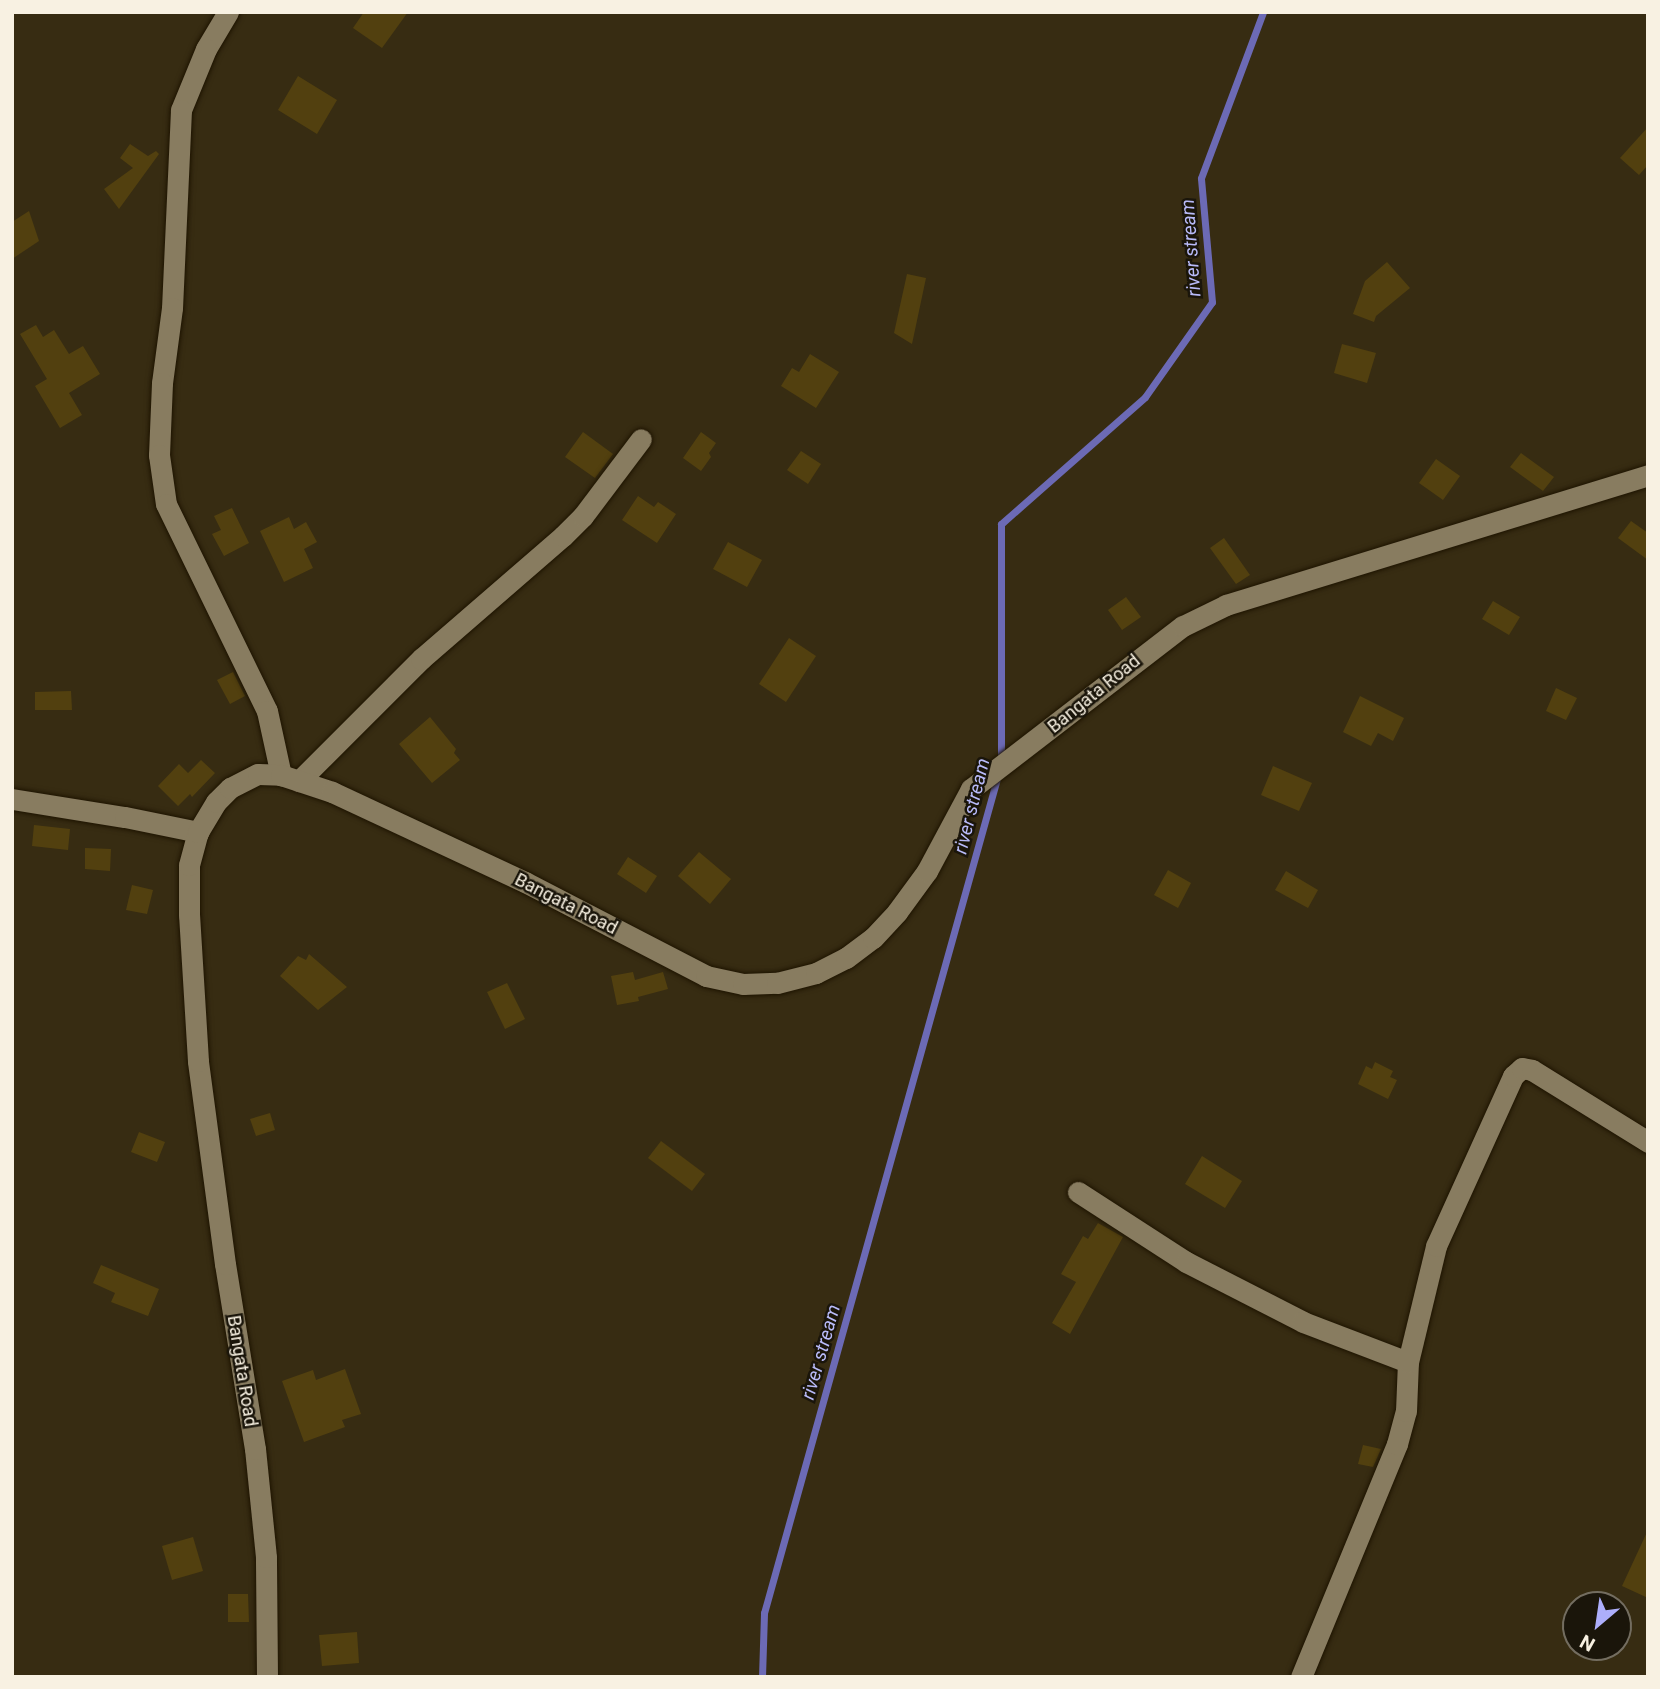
<!DOCTYPE html>
<style>
body{margin:0}
#map{position:relative;width:1660px;height:1689px;overflow:hidden;background:#372c12;font-family:Roboto,sans-serif}
div>[style]{position:absolute}
.stream>*{height:7px;margin:-3.5px;padding:0 3.5px;transform-origin:3.5px;border-radius:3.5px;background:#6c6ab5}
.building>*{inset:0;background:#52400f}
.roads{filter:drop-shadow(0 0 2px #1e1400) drop-shadow(0 0 2px #1e1400)}
.street>*{height:21px;margin:-10.5px;padding:0 10.5px;transform-origin:10.5px;border-radius:10.5px;background:#887c60}
span{translate:-50% -50%;white-space:nowrap;text-align:center;line-height:1.15;-webkit-text-stroke:5px #1a150a;paint-order:stroke}
.street-label{font-size:18px;color:#f8f1e2}
.water-label{font-size:19px;color:#b8baf8;font-style:italic}
.frame{position:absolute;inset:0;border:14px solid #f8f1e2;pointer-events:none}
.north{position:absolute;left:1562px;top:1591px;width:70px;height:70px;box-sizing:border-box;background:#1a150a;border:2px solid #736d60;border-radius:50%;rotate:209deg;font-size:19px;font-weight:700;line-height:28px;text-align:center;color:#f8f1e2}
.north::after{content:'';display:block;margin:auto;width:24px;height:32px;background:#adaefb;clip-path:polygon(50% 0,100% 100%,50% 72%,0 100%)}
</style>
<div id="map">
<div class="stream">
<i style="left:1001px;top:760px;width:236px;rotate:-90deg"></i>
<i style="left:1001px;top:524px;width:192px;rotate:-41.4deg"></i>
<i style="left:1145px;top:397px;width:116px;rotate:-54.8deg"></i>
<i style="left:1212px;top:302px;width:124px;rotate:-95.1deg"></i>
<i style="left:1201px;top:178px;width:177px;rotate:-69.5deg"></i>
<i style="left:762px;top:1677px;width:64px;rotate:-88.2deg"></i>
<i style="left:764px;top:1613px;width:870px;rotate:-74.4deg"></i>
</div>
<div class="building">
<i style="clip-path:polygon(364px 12px,408px 12px,382px 48px,353px 28px)"></i>
<i style="clip-path:polygon(298px 76px,337px 100px,317px 134px,278px 110px)"></i>
<i style="clip-path:polygon(1648px 127px,1648px 165px,1639px 175px,1620px 158px)"></i>
<i style="clip-path:polygon(130px 144px,148px 156px,156px 151px,159px 154px,119px 209px,104px 189px,133px 168px,120px 158px)"></i>
<i style="clip-path:polygon(29px 211px,39px 241px,12px 259px,12px 222px)"></i>
<i style="clip-path:polygon(1387px 262px,1410px 288px,1376px 316px,1374px 322px,1353px 314px,1365px 281px)"></i>
<i style="clip-path:polygon(907px 274px,926px 278px,912px 344px,894px 333px)"></i>
<i style="clip-path:polygon(36px 325px,43px 337px,54px 330px,69px 354px,83px 346px,100px 374px,69px 393px,82px 415px,60px 428px,35px 386px,47px 379px,20px 334px)"></i>
<i style="clip-path:polygon(1342px 344px,1376px 353px,1367px 383px,1334px 373px)"></i>
<i style="clip-path:polygon(810px 354px,839px 372px,816px 408px,781px 386px,792px 368px,799px 372px)"></i>
<i style="clip-path:polygon(583px 432px,613px 454px,595px 478px,565px 457px)"></i>
<i style="clip-path:polygon(701px 432px,716px 443px,709px 453px,711px 457px,701px 471px,683px 458px)"></i>
<i style="clip-path:polygon(801px 451px,821px 464px,808px 484px,787px 470px)"></i>
<i style="clip-path:polygon(1521px 453px,1554px 477px,1543px 491px,1510px 467px)"></i>
<i style="clip-path:polygon(1436px 459px,1460px 476px,1443px 500px,1419px 483px)"></i>
<i style="clip-path:polygon(638px 496px,654px 507px,658px 502px,676px 514px,657px 543px,622px 520px)"></i>
<i style="clip-path:polygon(232px 508px,249px 543px,224px 556px,212px 534px,221px 530px,214px 516px)"></i>
<i style="clip-path:polygon(289px 517px,294px 529px,306px 522px,317px 542px,304px 549px,313px 568px,284px 582px,260px 531px)"></i>
<i style="clip-path:polygon(1631px 521px,1648px 533px,1648px 560px,1618px 538px)"></i>
<i style="clip-path:polygon(1224px 538px,1250px 575px,1236px 584px,1210px 548px)"></i>
<i style="clip-path:polygon(728px 542px,762px 560px,747px 587px,713px 569px)"></i>
<i style="clip-path:polygon(1126px 597px,1141px 617px,1122px 630px,1108px 610px)"></i>
<i style="clip-path:polygon(1493px 601px,1520px 617px,1509px 635px,1482px 619px)"></i>
<i style="clip-path:polygon(789px 638px,816px 656px,786px 702px,759px 684px)"></i>
<i style="clip-path:polygon(233px 672px,245px 696px,230px 704px,217px 680px)"></i>
<i style="clip-path:polygon(1556px 688px,1577px 698px,1566px 720px,1546px 711px)"></i>
<i style="clip-path:polygon(71px 691px,72px 710px,35px 710px,35px 692px)"></i>
<i style="clip-path:polygon(1360px 696px,1404px 718px,1393px 741px,1378px 733px,1371px 746px,1343px 732px)"></i>
<i style="clip-path:polygon(430px 717px,456px 749px,454px 753px,460px 760px,432px 783px,399px 744px)"></i>
<i style="clip-path:polygon(201px 760px,215px 773px,192px 797px,190px 794px,178px 806px,158px 786px,179px 764px,188px 773px)"></i>
<i style="clip-path:polygon(1273px 766px,1312px 783px,1299px 811px,1261px 795px)"></i>
<i style="clip-path:polygon(34px 825px,70px 829px,68px 850px,32px 846px)"></i>
<i style="clip-path:polygon(85px 848px,111px 849px,110px 871px,85px 869px)"></i>
<i style="clip-path:polygon(699px 852px,731px 879px,710px 904px,678px 876px)"></i>
<i style="clip-path:polygon(628px 857px,657px 876px,646px 893px,617px 874px)"></i>
<i style="clip-path:polygon(1168px 870px,1191px 883px,1178px 908px,1154px 895px)"></i>
<i style="clip-path:polygon(1286px 871px,1318px 890px,1308px 908px,1275px 890px)"></i>
<i style="clip-path:polygon(132px 885px,153px 890px,147px 914px,126px 910px)"></i>
<i style="clip-path:polygon(309px 954px,347px 987px,318px 1010px,280px 976px,298px 956px,306px 960px)"></i>
<i style="clip-path:polygon(633px 972px,635px 980px,663px 972px,668px 989px,638px 997px,639px 1001px,617px 1005px,611px 976px)"></i>
<i style="clip-path:polygon(507px 983px,525px 1019px,505px 1029px,487px 992px)"></i>
<i style="clip-path:polygon(1375px 1062px,1393px 1071px,1390px 1077px,1397px 1080px,1388px 1099px,1358px 1084px,1366px 1066px,1372px 1069px)"></i>
<i style="clip-path:polygon(270px 1113px,275px 1130px,256px 1136px,250px 1119px)"></i>
<i style="clip-path:polygon(139px 1132px,165px 1142px,157px 1162px,131px 1152px)"></i>
<i style="clip-path:polygon(661px 1141px,705px 1174px,692px 1191px,648px 1158px)"></i>
<i style="clip-path:polygon(1202px 1156px,1242px 1181px,1225px 1208px,1185px 1184px)"></i>
<i style="clip-path:polygon(1098px 1223px,1123px 1237px,1070px 1334px,1052px 1323px,1076px 1282px,1061px 1274px,1083px 1236px,1088px 1239px)"></i>
<i style="clip-path:polygon(101px 1265px,159px 1289px,148px 1316px,111px 1302px,115px 1293px,93px 1283px)"></i>
<i style="clip-path:polygon(345px 1369px,361px 1414px,342px 1420px,345px 1427px,304px 1442px,282px 1381px,313px 1370px,316px 1380px)"></i>
<i style="clip-path:polygon(1363px 1445px,1381px 1449px,1373px 1467px,1358px 1464px)"></i>
<i style="clip-path:polygon(1648px 1530px,1648px 1598px,1622px 1586px)"></i>
<i style="clip-path:polygon(193px 1537px,203px 1571px,172px 1580px,162px 1546px)"></i>
<i style="clip-path:polygon(228px 1594px,248px 1594px,249px 1622px,228px 1622px)"></i>
<i style="clip-path:polygon(357px 1632px,359px 1663px,322px 1666px,319px 1635px)"></i>
</div>
<div class="roads">
<div class="street">
<i style="left:228px;top:12px;width:43px;rotate:120.7deg"></i>
<i style="left:206px;top:49px;width:66px;rotate:112.3deg"></i>
<i style="left:181px;top:110px;width:198px;rotate:92.6deg"></i>
<i style="left:172px;top:308px;width:76px;rotate:97.6deg"></i>
<i style="left:162px;top:383px;width:72px;rotate:92.4deg"></i>
<i style="left:159px;top:455px;width:49px;rotate:81.9deg"></i>
<i style="left:166px;top:504px;width:230px;rotate:64deg"></i>
<i style="left:267px;top:711px;width:66px;rotate:77.7deg"></i>
<i style="left:299px;top:781px;width:173px;rotate:-45deg"></i>
<i style="left:421px;top:659px;width:188px;rotate:-40.9deg"></i>
<i style="left:563px;top:536px;width:28px;rotate:-45deg"></i>
<i style="left:583px;top:516px;width:96px;rotate:-53deg"></i>
<i style="left:12px;top:799px;width:114px;rotate:9.1deg"></i>
<i style="left:125px;top:817px;width:75px;rotate:11.6deg"></i>
<i style="left:1078px;top:1192px;width:129px;rotate:32.9deg"></i>
<i style="left:1186px;top:1262px;width:131px;rotate:27.1deg"></i>
<i style="left:1303px;top:1322px;width:112px;rotate:20.9deg"></i>
<i style="left:267px;top:1677px;width:120px;rotate:-90.5deg"></i>
<i style="left:266px;top:1557px;width:109px;rotate:-95.8deg"></i>
<i style="left:255px;top:1449px;width:187px;rotate:-99.2deg"></i>
<i style="left:225px;top:1264px;width:205px;rotate:-97.6deg"></i>
<i style="left:198px;top:1061px;width:146px;rotate:-93.5deg"></i>
<i style="left:189px;top:915px;width:50px;rotate:-90deg"></i>
<i style="left:189px;top:865px;width:34px;rotate:-75deg"></i>
<i style="left:198px;top:832px;width:35px;rotate:-59deg"></i>
<i style="left:216px;top:802px;width:20px;rotate:-45deg"></i>
<i style="left:230px;top:788px;width:31px;rotate:-27deg"></i>
<i style="left:258px;top:774px;width:23px;rotate:2deg"></i>
<i style="left:281px;top:775px;width:54px;rotate:18.4deg"></i>
<i style="left:332px;top:792px;width:213px;rotate:25deg"></i>
<i style="left:525px;top:882px;width:204px;rotate:27.4deg"></i>
<i style="left:706px;top:976px;width:38px;rotate:12deg"></i>
<i style="left:743px;top:984px;width:34px;rotate:-2deg"></i>
<i style="left:777px;top:983px;width:40px;rotate:-14.4deg"></i>
<i style="left:816px;top:973px;width:34px;rotate:-27deg"></i>
<i style="left:846px;top:958px;width:34px;rotate:-37deg"></i>
<i style="left:873px;top:938px;width:35px;rotate:-47deg"></i>
<i style="left:897px;top:912px;width:51px;rotate:-53.8deg"></i>
<i style="left:927px;top:871px;width:93px;rotate:-61.8deg"></i>
<i style="left:971px;top:789px;width:267px;rotate:-37.6deg"></i>
<i style="left:1183px;top:626px;width:48px;rotate:-26deg"></i>
<i style="left:1226px;top:605px;width:442px;rotate:-17.1deg"></i>
<i style="left:1301px;top:1677px;width:252px;rotate:-67.6deg"></i>
<i style="left:1397px;top:1444px;width:34px;rotate:-75deg"></i>
<i style="left:1406px;top:1411px;width:49px;rotate:-87.7deg"></i>
<i style="left:1408px;top:1362px;width:119px;rotate:-76.4deg"></i>
<i style="left:1436px;top:1246px;width:187px;rotate:-65.6deg"></i>
<i style="left:1513px;top:1076px;width:12px;rotate:-42deg"></i>
<i style="left:1522px;top:1068px;width:10px;rotate:11deg"></i>
<i style="left:1532px;top:1070px;width:137px;rotate:31.8deg"></i>
</div>
</div>
<div class="street-label">
<span style="left:1094px;top:694px;rotate:-39deg">Bangata Road</span>
<span style="left:566px;top:904px;rotate:27deg">Bangata Road</span>
<span style="left:242px;top:1371px;rotate:81deg">Bangata Road</span>
</div>
<div class="water-label">
<span style="left:1191px;top:248px;rotate:-94deg">river stream</span>
<span style="left:972px;top:806px;rotate:-76deg">river stream</span>
<span style="left:821px;top:1352px;rotate:-74deg">river stream</span>
</div>
<div class="frame"></div>
<div class="north">N</div>
</div>
